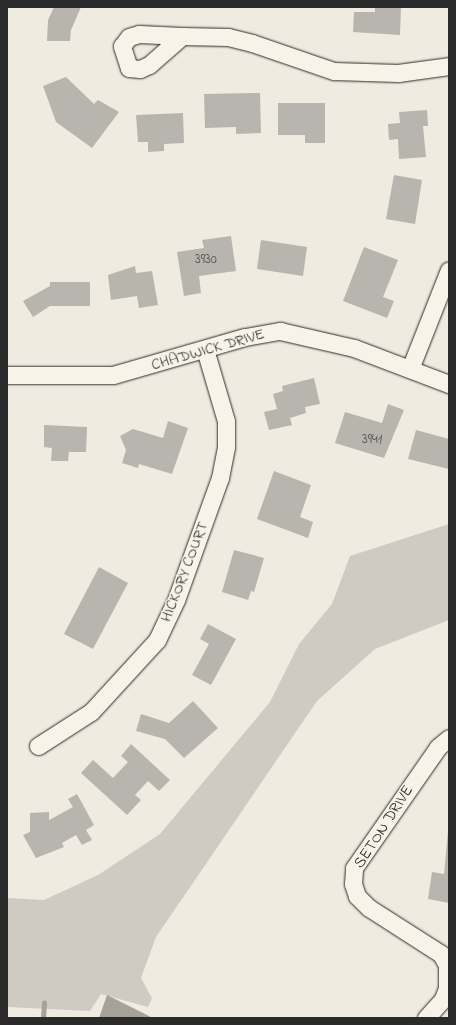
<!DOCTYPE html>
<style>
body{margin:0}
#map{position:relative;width:456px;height:1025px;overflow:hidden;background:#efebe0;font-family:"Indie Flower",sans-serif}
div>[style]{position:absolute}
.green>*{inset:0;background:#cfcbc2}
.water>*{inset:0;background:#a4a29a}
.stream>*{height:4.5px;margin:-2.25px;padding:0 2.25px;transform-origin:2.25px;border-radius:2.25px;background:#a4a29a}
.building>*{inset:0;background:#b8b5ae}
.roads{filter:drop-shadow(0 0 1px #2b2b2b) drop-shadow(0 0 1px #2b2b2b)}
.minor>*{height:17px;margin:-8.5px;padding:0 8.5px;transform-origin:8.5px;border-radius:8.5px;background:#f7f3e8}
span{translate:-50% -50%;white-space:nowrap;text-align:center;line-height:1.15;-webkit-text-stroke:3px #f7f3e8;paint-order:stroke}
.number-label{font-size:14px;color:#4e4e4c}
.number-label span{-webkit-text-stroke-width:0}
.street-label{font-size:16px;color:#2b2b2b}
.frame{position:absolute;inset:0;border:8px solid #2b2b2b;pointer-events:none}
</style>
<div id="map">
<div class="green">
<i style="clip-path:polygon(449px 524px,449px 620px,375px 649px,317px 701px,156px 937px,141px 978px,152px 998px,148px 1007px,101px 994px,90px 1011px,7px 1007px,7px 898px,44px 900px,98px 875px,160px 834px,270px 702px,299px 644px,332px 604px,350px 556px)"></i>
</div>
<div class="water">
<i style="clip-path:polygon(107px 995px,147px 1015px,152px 1018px,99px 1018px)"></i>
</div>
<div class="stream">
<i style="left:43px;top:1018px;width:15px;rotate:-86deg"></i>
</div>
<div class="building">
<i style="clip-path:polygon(54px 7px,81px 7px,71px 30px,70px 41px,47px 41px,48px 20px)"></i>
<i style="clip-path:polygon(375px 7px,401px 7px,400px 35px,353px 32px,354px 12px,375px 12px)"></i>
<i style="clip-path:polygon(66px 77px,94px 104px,98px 100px,119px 112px,92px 148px,56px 122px,43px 86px)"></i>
<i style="clip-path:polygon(260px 93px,261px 133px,236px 134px,236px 127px,205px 128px,204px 94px)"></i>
<i style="clip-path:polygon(278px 103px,325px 103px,325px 143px,305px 143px,305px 135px,278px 135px)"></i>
<i style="clip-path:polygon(427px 110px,428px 126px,423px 126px,426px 157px,399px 159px,398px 139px,389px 140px,388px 124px,400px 123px,399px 112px)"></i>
<i style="clip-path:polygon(183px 113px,184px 143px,164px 144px,164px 151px,148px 152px,148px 142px,138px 142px,136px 115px)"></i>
<i style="clip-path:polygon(394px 175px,422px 180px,415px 224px,386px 219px)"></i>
<i style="clip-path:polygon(231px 236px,236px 271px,199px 276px,201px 293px,184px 296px,177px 252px,204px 248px,202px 240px)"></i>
<i style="clip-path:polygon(261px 240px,307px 247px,303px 276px,257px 269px)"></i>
<i style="clip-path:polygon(364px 247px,398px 260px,383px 297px,394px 301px,387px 318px,343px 301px)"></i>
<i style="clip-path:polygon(135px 266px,136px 273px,152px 271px,158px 305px,139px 308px,137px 296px,111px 300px,108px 275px)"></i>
<i style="clip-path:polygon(50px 282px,90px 282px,90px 306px,50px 306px,33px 317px,23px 301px,50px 286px)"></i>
<i style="clip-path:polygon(314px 378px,320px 404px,305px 407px,306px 413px,290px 418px,292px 425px,269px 430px,264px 412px,277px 409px,273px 394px,283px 391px,282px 386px)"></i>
<i style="clip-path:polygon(388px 404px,404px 410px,384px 458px,335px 443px,345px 412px,382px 423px)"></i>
<i style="clip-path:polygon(168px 421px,188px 428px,172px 474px,139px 464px,138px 468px,122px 463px,126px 450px,120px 436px,133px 429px,163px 438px)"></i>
<i style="clip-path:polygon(44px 425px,87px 427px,86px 452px,69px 452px,68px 461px,51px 461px,52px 448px,44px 447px)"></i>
<i style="clip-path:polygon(416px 430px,449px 439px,449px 469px,408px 459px)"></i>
<i style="clip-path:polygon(274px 471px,311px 485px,300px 517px,313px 522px,308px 538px,257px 519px)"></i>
<i style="clip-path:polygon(234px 550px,264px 558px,254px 592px,251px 591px,248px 600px,222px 592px)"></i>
<i style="clip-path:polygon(99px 567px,128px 583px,93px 649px,64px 634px)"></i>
<i style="clip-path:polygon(208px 624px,236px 639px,211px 685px,192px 675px,209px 644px,200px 639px)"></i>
<i style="clip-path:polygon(193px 701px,218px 728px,184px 758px,165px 739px,136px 731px,141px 714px,169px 723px)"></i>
<i style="clip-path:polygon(131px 744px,170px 780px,159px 791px,148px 781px,135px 795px,141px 800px,127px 815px,81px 773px,93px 760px,113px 778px,128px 762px,121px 756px)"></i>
<i style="clip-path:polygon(77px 794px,94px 825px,86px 830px,92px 840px,82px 845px,76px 835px,62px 843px,64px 847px,36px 858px,23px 835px,30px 832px,30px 813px,49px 812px,49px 820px,73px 807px,68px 799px)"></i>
<i style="clip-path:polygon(448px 831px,449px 831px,449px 903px,428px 899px,432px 872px,444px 874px)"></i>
</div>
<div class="roads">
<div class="minor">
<i style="left:139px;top:34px;width:43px;rotate:2.7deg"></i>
<i style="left:182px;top:36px;width:44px;rotate:138.7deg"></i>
<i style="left:149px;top:65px;width:10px;rotate:156deg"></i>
<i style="left:140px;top:69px;width:11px;rotate:-175deg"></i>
<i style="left:129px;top:68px;width:23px;rotate:-108deg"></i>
<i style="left:122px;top:46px;width:11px;rotate:-52deg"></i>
<i style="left:129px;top:37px;width:10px;rotate:-17deg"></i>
<i style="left:182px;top:36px;width:46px;rotate:1.2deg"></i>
<i style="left:228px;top:37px;width:25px;rotate:14deg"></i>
<i style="left:252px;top:43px;width:87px;rotate:18.9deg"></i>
<i style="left:334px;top:71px;width:64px;rotate:1.8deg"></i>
<i style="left:398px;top:73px;width:51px;rotate:-7.8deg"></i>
<i style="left:410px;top:369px;width:106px;rotate:-68.5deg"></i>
<i style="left:7px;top:375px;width:106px"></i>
<i style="left:113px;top:375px;width:137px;rotate:-16.1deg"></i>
<i style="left:245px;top:337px;width:36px;rotate:-10deg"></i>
<i style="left:280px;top:331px;width:76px;rotate:12.9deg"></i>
<i style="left:354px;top:348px;width:102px;rotate:20.8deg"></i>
<i style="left:38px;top:746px;width:63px;rotate:-32.7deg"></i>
<i style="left:91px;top:712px;width:98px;rotate:-47.5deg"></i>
<i style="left:157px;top:640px;width:44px;rotate:-64.6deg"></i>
<i style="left:176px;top:600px;width:130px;rotate:-70.2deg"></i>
<i style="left:220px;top:478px;width:32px;rotate:-79deg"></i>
<i style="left:226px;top:447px;width:26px;rotate:-90deg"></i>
<i style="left:226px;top:421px;width:75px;rotate:-106.3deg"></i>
<i style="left:426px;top:1018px;width:25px;rotate:-48deg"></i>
<i style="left:443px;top:999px;width:12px;rotate:-70deg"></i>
<i style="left:447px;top:988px;width:23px;rotate:-90deg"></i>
<i style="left:447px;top:965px;width:13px;rotate:-119deg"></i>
<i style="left:441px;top:954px;width:85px;rotate:-147.4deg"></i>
<i style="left:369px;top:908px;width:17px;rotate:-135deg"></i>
<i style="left:357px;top:896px;width:13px;rotate:-108deg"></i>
<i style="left:353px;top:884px;width:16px;rotate:-86deg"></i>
<i style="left:354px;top:868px;width:147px;rotate:-55.2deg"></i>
<i style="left:438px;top:747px;width:14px;rotate:-39deg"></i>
</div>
</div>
<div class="number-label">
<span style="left:206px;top:260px">3930</span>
<span style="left:372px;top:440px">3941</span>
</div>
<div class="street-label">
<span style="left:208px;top:350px;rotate:-16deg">CHADWICK DRIVE</span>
<span style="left:185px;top:572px;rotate:-69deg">HICKORY COURT</span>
<span style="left:384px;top:827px;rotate:-57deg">SETON DRIVE</span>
</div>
<div class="frame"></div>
</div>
